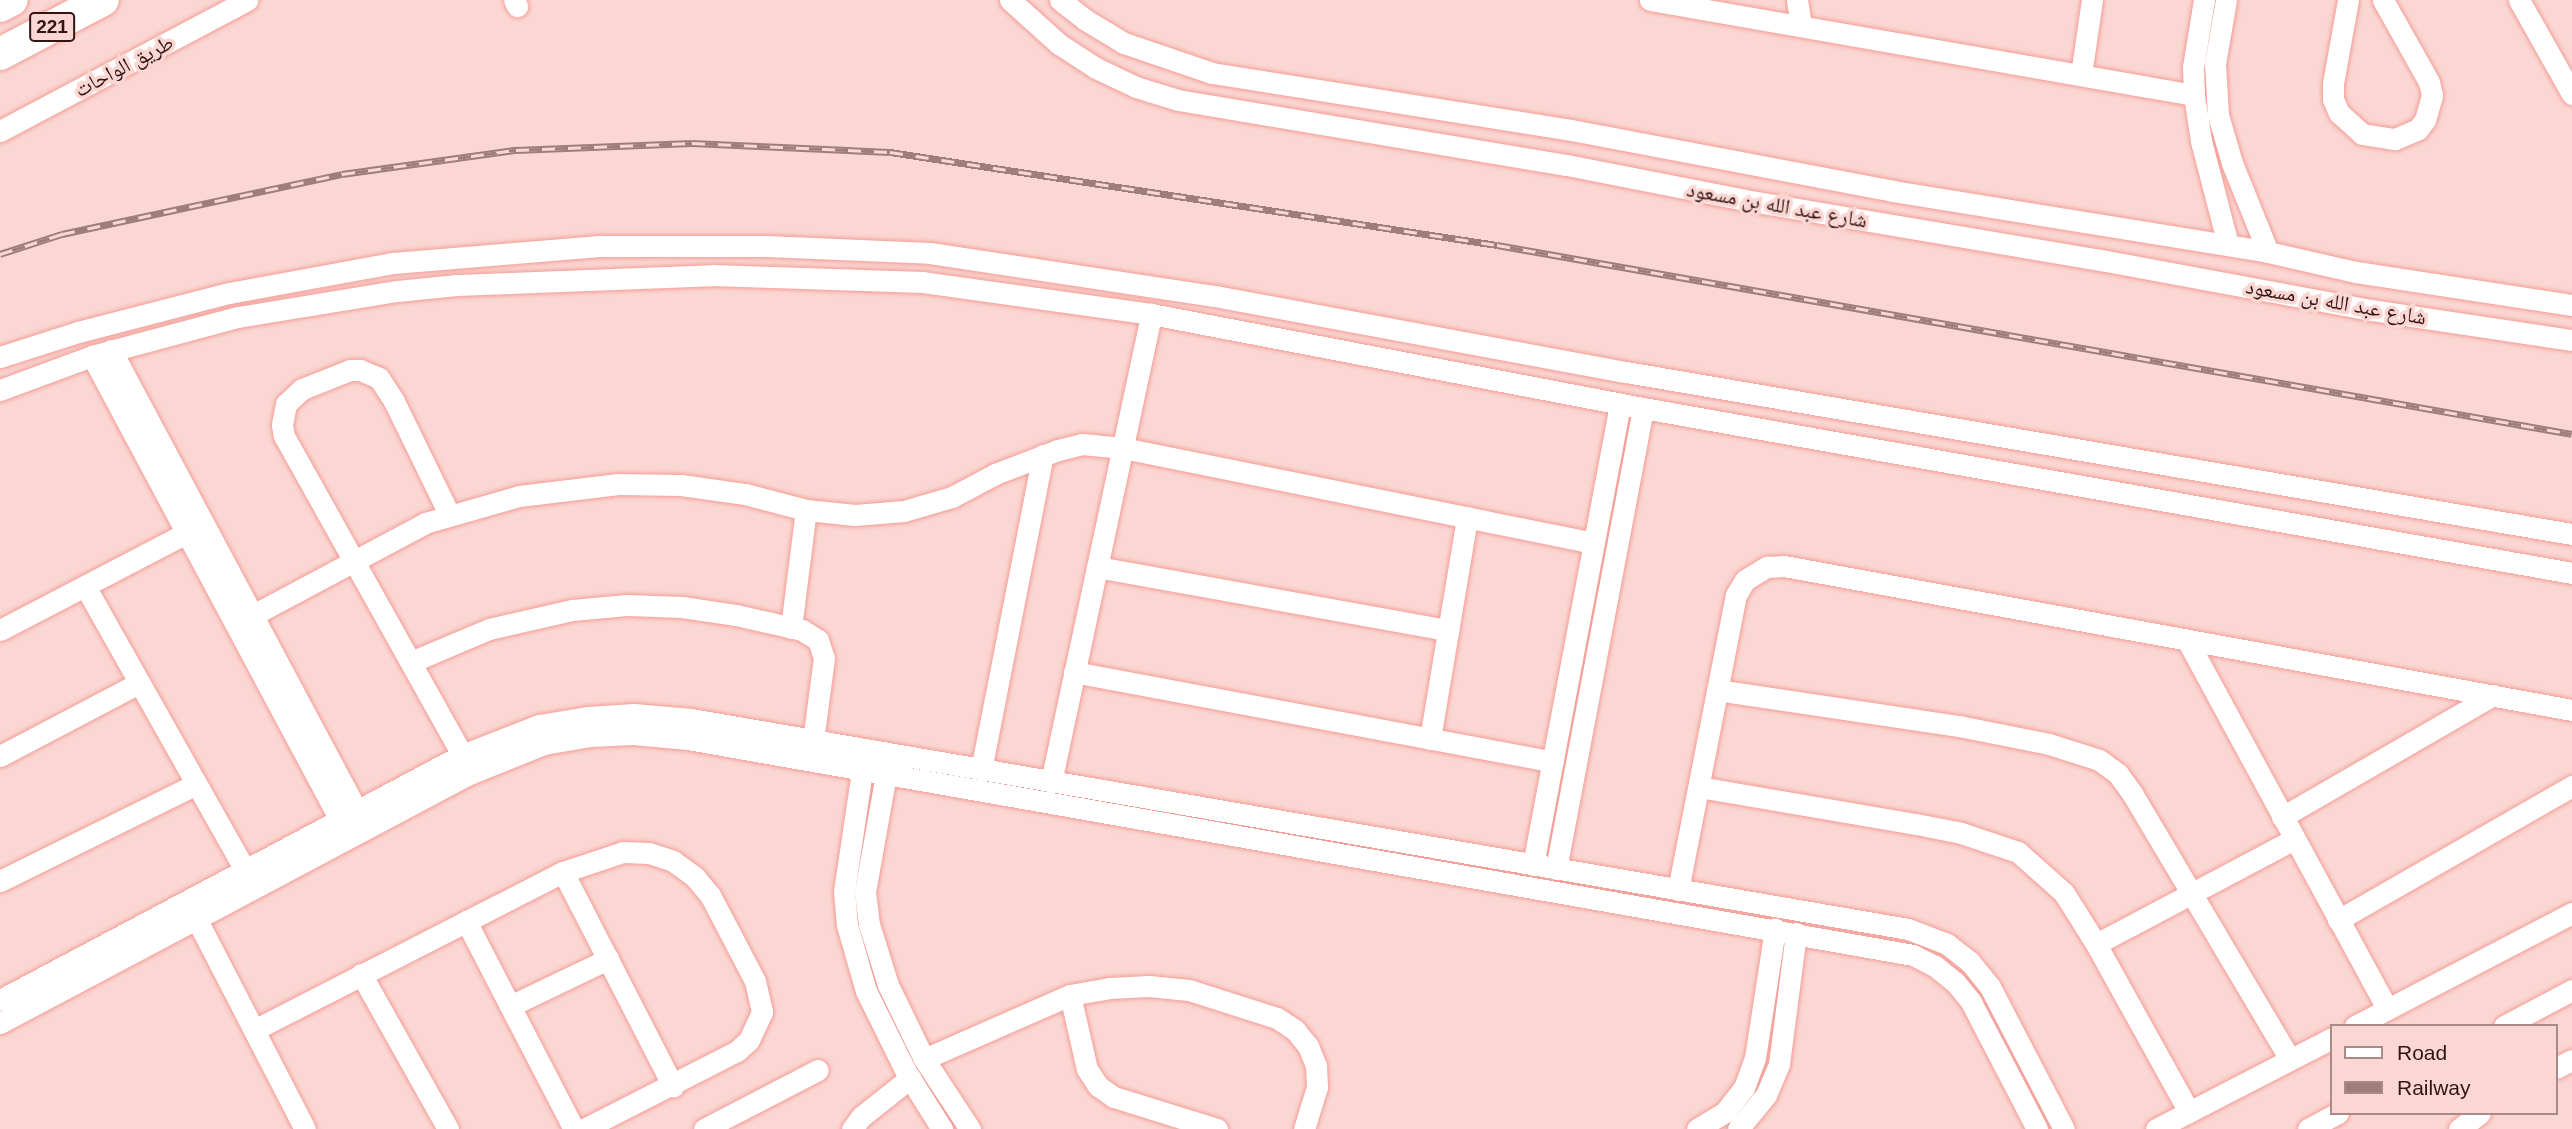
<!DOCTYPE html>
<meta charset="utf-8">
<style>
body{margin:0}
#map{position:relative;width:2572px;height:1129px;overflow:hidden;background:#fbd7d3;font-family:Helvetica,"Noto Naskh Arabic",sans-serif}
div>[style]{position:absolute}
.roads{filter:drop-shadow(0 0 2px #f29e97) drop-shadow(0 0 2px #f29e97)}
.minor>*{height:21px;margin:-10.5px;padding:0 10.5px;transform-origin:10.5px;border-radius:10.5px;background:#fff}
.highway>*{height:32px;margin:-16px;padding:0 16px;transform-origin:16px;border-radius:16px;background:#fff}
.rail>*{height:7px;margin-top:-3.5px;transform-origin:0;background:repeating-linear-gradient(90deg,#fbd7d3 0 13px,#9e7d7a 0 26px);box-sizing:border-box;border-block:2px solid #9e7d7a}
span{translate:-50% -50%;white-space:nowrap;text-align:center;line-height:1.15;-webkit-text-stroke:7px #fbd7d3;paint-order:stroke}
.shield-label span{padding:2px 5px;background:#fbd7d3;border:2px solid;border-radius:5px;-webkit-text-stroke-width:0}
.shield-label{font-size:19px;color:#331412;font-weight:700}
.street-label{font-size:21px;color:#331412}
.legend{position:absolute;left:2330px;top:1024px;width:228px;height:91px;box-sizing:border-box;background:#fbd7d3;border:2px solid #ab8986;margin:0;padding:9px 12px;list-style:none;font-size:21px;color:#331412}
.legend li{display:flex;align-items:center;gap:14px;height:35px}
.legend b{width:35px;border:2px solid #ab8986}
</style>
<div id="map">
<div class="roads">
<div class="minor">
<i style="left:514px;top:0;width:7px;rotate:63deg"></i>
<i style="left:1010px;top:0;width:66px;rotate:41.9deg"></i>
<i style="left:1059px;top:44px;width:44px;rotate:33deg"></i>
<i style="left:1096px;top:68px;width:44px;rotate:25.4deg"></i>
<i style="left:1136px;top:87px;width:44px;rotate:17.2deg"></i>
<i style="left:1178px;top:100px;width:394px;rotate:9.5deg"></i>
<i style="left:1567px;top:165px;width:181px;rotate:11.1deg"></i>
<i style="left:1745px;top:200px;width:361px;rotate:9.6deg"></i>
<i style="left:2101px;top:260px;width:275px;rotate:10.5deg"></i>
<i style="left:2371px;top:310px;width:203px;rotate:8.5deg"></i>
<i style="left:1060px;top:0;width:31px;rotate:38deg"></i>
<i style="left:1084px;top:19px;width:47px;rotate:31deg"></i>
<i style="left:1124px;top:43px;width:93px;rotate:18.8deg"></i>
<i style="left:1212px;top:73px;width:363px;rotate:9deg"></i>
<i style="left:1571px;top:130px;width:328px;rotate:10.7deg"></i>
<i style="left:1893px;top:191px;width:380px;rotate:9.2deg"></i>
<i style="left:2268px;top:252px;width:90px;rotate:12.8deg"></i>
<i style="left:2356px;top:272px;width:219px;rotate:8.7deg"></i>
<i style="left:1650px;top:0;width:552px;rotate:9.91deg"></i>
<i style="left:1797px;top:0;width:26px;rotate:81deg"></i>
<i style="left:2204px;top:0;width:68px;rotate:99.3deg"></i>
<i style="left:2193px;top:67px;width:28px;rotate:88deg"></i>
<i style="left:2194px;top:95px;width:47px;rotate:81.3deg"></i>
<i style="left:2201px;top:141px;width:107px;rotate:75.4deg"></i>
<i style="left:2226px;top:0;width:65px;rotate:99.8deg"></i>
<i style="left:2215px;top:64px;width:51px;rotate:86.6deg"></i>
<i style="left:2218px;top:115px;width:50px;rotate:73.7deg"></i>
<i style="left:2232px;top:163px;width:96px;rotate:68deg"></i>
<i style="left:2348px;top:0;width:84px;rotate:100.2deg"></i>
<i style="left:2333px;top:83px;width:16px;rotate:90deg"></i>
<i style="left:2333px;top:99px;width:15px;rotate:67deg"></i>
<i style="left:2339px;top:113px;width:31px;rotate:42deg"></i>
<i style="left:2362px;top:134px;width:33px;rotate:9deg"></i>
<i style="left:2395px;top:139px;width:25px;rotate:-23deg"></i>
<i style="left:2418px;top:129px;width:11px;rotate:-52deg"></i>
<i style="left:2425px;top:120px;width:26px;rotate:-74deg"></i>
<i style="left:2432px;top:95px;width:13px;rotate:-103deg"></i>
<i style="left:2429px;top:82px;width:94px;rotate:-119.3deg"></i>
<i style="left:2519px;top:0;width:108px;rotate:60.6deg"></i>
<i style="left:2081px;top:75px;width:76px;rotate:-81.7deg"></i>
<i style="left:0;top:131px;width:280px;rotate:-27.9deg"></i>
<i style="left:111px;top:350px;width:520px;rotate:61.91deg"></i>
<i style="left:92px;top:356px;width:524px;rotate:61.87deg"></i>
<i style="left:0;top:357px;width:82px;rotate:-17.8deg"></i>
<i style="left:78px;top:332px;width:156px;rotate:-14.5deg"></i>
<i style="left:229px;top:293px;width:167px;rotate:-10.4deg"></i>
<i style="left:393px;top:263px;width:210px;rotate:-4.7deg"></i>
<i style="left:602px;top:246px;width:164px"></i>
<i style="left:766px;top:246px;width:164px;rotate:2.4deg"></i>
<i style="left:930px;top:253px;width:288px;rotate:8.6deg"></i>
<i style="left:1215px;top:296px;width:418px;rotate:10.5deg"></i>
<i style="left:1626px;top:372px;width:960px;rotate:9.72deg"></i>
<i style="left:0;top:390px;width:98px;rotate:-20.3deg"></i>
<i style="left:92px;top:356px;width:151px;rotate:-15deg"></i>
<i style="left:238px;top:317px;width:161px;rotate:-9.3deg"></i>
<i style="left:397px;top:291px;width:60px;rotate:-5.7deg"></i>
<i style="left:457px;top:285px;width:255px;rotate:-2.2deg"></i>
<i style="left:712px;top:275px;width:211px;rotate:1.9deg"></i>
<i style="left:923px;top:282px;width:230px;rotate:8deg"></i>
<i style="left:1151px;top:314px;width:501px;rotate:10.82deg"></i>
<i style="left:1643px;top:408px;width:944px;rotate:10.07deg"></i>
<i style="left:449px;top:514px;width:126px;rotate:-116deg"></i>
<i style="left:394px;top:401px;width:27px;rotate:-123deg"></i>
<i style="left:379px;top:378px;width:21px;rotate:-157deg"></i>
<i style="left:360px;top:370px;width:10px;rotate:180deg"></i>
<i style="left:350px;top:370px;width:52px;rotate:158.4deg"></i>
<i style="left:302px;top:389px;width:22px;rotate:137deg"></i>
<i style="left:286px;top:404px;width:21px;rotate:101deg"></i>
<i style="left:282px;top:425px;width:11px;rotate:80deg"></i>
<i style="left:284px;top:436px;width:365px;rotate:60.8deg"></i>
<i style="left:1097px;top:567px;width:357px;rotate:10.2deg"></i>
<i style="left:85px;top:586px;width:326px;rotate:60.6deg"></i>
<i style="left:253px;top:615px;width:195px;rotate:-28.1deg"></i>
<i style="left:425px;top:523px;width:98px;rotate:-16deg"></i>
<i style="left:519px;top:496px;width:100px;rotate:-6.9deg"></i>
<i style="left:618px;top:484px;width:63px;rotate:0.9deg"></i>
<i style="left:681px;top:485px;width:65px;rotate:8deg"></i>
<i style="left:745px;top:494px;width:63px;rotate:14.7deg"></i>
<i style="left:806px;top:510px;width:49px;rotate:5.8deg"></i>
<i style="left:855px;top:515px;width:49px;rotate:-4.7deg"></i>
<i style="left:904px;top:511px;width:50px;rotate:-16.3deg"></i>
<i style="left:952px;top:497px;width:49px;rotate:-28.1deg"></i>
<i style="left:995px;top:474px;width:67px;rotate:-20.9deg"></i>
<i style="left:1058px;top:450px;width:25px;rotate:-14deg"></i>
<i style="left:1082px;top:444px;width:41px;rotate:5.6deg"></i>
<i style="left:1123px;top:448px;width:480px;rotate:11.4deg"></i>
<i style="left:791px;top:628px;width:119px;rotate:-82.8deg"></i>
<i style="left:0;top:630px;width:210px;rotate:-27.5deg"></i>
<i style="left:2187px;top:640px;width:420px;rotate:61.5deg"></i>
<i style="left:411px;top:662px;width:85px;rotate:-22.9deg"></i>
<i style="left:489px;top:629px;width:85px;rotate:-12.9deg"></i>
<i style="left:572px;top:610px;width:55px;rotate:-5.2deg"></i>
<i style="left:627px;top:605px;width:55px;rotate:2.1deg"></i>
<i style="left:682px;top:607px;width:55px;rotate:8.4deg"></i>
<i style="left:736px;top:615px;width:68px;rotate:12.8deg"></i>
<i style="left:802px;top:630px;width:19px;rotate:32deg"></i>
<i style="left:818px;top:640px;width:19px;rotate:72deg"></i>
<i style="left:824px;top:658px;width:83px;rotate:97.6deg"></i>
<i style="left:1074px;top:672px;width:487px;rotate:10.6deg"></i>
<i style="left:1717px;top:690px;width:245px;rotate:8.5deg"></i>
<i style="left:1959px;top:726px;width:92px;rotate:11.3deg"></i>
<i style="left:2049px;top:744px;width:52px;rotate:17.7deg"></i>
<i style="left:2099px;top:760px;width:24px;rotate:36deg"></i>
<i style="left:2118px;top:774px;width:26px;rotate:54deg"></i>
<i style="left:2133px;top:795px;width:307px;rotate:59.3deg"></i>
<i style="left:1430px;top:739px;width:225px;rotate:-80.5deg"></i>
<i style="left:0;top:756px;width:157px;rotate:-27.7deg"></i>
<i style="left:981px;top:770px;width:321px;rotate:-78.9deg"></i>
<i style="left:862px;top:771px;width:121px;rotate:98.5deg"></i>
<i style="left:844px;top:891px;width:34px;rotate:85deg"></i>
<i style="left:847px;top:925px;width:69px;rotate:73.9deg"></i>
<i style="left:866px;top:991px;width:88px;rotate:63.7deg"></i>
<i style="left:905px;top:1070px;width:70px;rotate:57.9deg"></i>
<i style="left:886px;top:774px;width:120px;rotate:100.1deg"></i>
<i style="left:865px;top:892px;width:32px;rotate:83deg"></i>
<i style="left:869px;top:924px;width:64px;rotate:72.7deg"></i>
<i style="left:888px;top:985px;width:82px;rotate:64.1deg"></i>
<i style="left:924px;top:1059px;width:84px;rotate:56.7deg"></i>
<i style="left:1051px;top:782px;width:479px;rotate:-77.9deg"></i>
<i style="left:1699px;top:787px;width:230px;rotate:9.7deg"></i>
<i style="left:1926px;top:826px;width:36px;rotate:11deg"></i>
<i style="left:1961px;top:833px;width:60px;rotate:18.4deg"></i>
<i style="left:2018px;top:852px;width:62px;rotate:41.7deg"></i>
<i style="left:2064px;top:893px;width:60px;rotate:57.9deg"></i>
<i style="left:2096px;top:944px;width:192px;rotate:61deg"></i>
<i style="left:2282px;top:817px;width:244px;rotate:-30deg"></i>
<i style="left:1533px;top:865px;width:469px;rotate:-79.3deg"></i>
<i style="left:1556px;top:869px;width:469px;rotate:-79.3deg"></i>
<i style="left:563px;top:872px;width:241px;rotate:62.8deg"></i>
<i style="left:0;top:881px;width:219px;rotate:-26.3deg"></i>
<i style="left:1678px;top:890px;width:301px;rotate:-78.9deg"></i>
<i style="left:1736px;top:595px;width:17px;rotate:-59deg"></i>
<i style="left:1745px;top:580px;width:26px;rotate:-31deg"></i>
<i style="left:1767px;top:567px;width:17px;rotate:-3deg"></i>
<i style="left:1784px;top:566px;width:801px;rotate:10.36deg"></i>
<i style="left:197px;top:920px;width:235px;rotate:62.7deg"></i>
<i style="left:2338px;top:920px;width:270px;rotate:-29.8deg"></i>
<i style="left:466px;top:921px;width:234px;rotate:62.6deg"></i>
<i style="left:2096px;top:944px;width:224px;rotate:-27.9deg"></i>
<i style="left:361px;top:974px;width:178px;rotate:60.7deg"></i>
<i style="left:1070px;top:995px;width:76px;rotate:77.1deg"></i>
<i style="left:1087px;top:1069px;width:20px;rotate:57deg"></i>
<i style="left:1098px;top:1086px;width:19px;rotate:35deg"></i>
<i style="left:1114px;top:1097px;width:108px;rotate:17.3deg"></i>
<i style="left:0;top:1000px;width:523px;rotate:-27.94deg"></i>
<i style="left:462px;top:755px;width:83px;rotate:-21.3deg"></i>
<i style="left:539px;top:725px;width:50px;rotate:-9.3deg"></i>
<i style="left:588px;top:717px;width:46px;rotate:-3.7deg"></i>
<i style="left:634px;top:714px;width:57px;rotate:5deg"></i>
<i style="left:691px;top:719px;width:1235px;rotate:9.79deg"></i>
<i style="left:1908px;top:929px;width:42px;rotate:21deg"></i>
<i style="left:1947px;top:944px;width:29px;rotate:38deg"></i>
<i style="left:1970px;top:962px;width:32px;rotate:51deg"></i>
<i style="left:1990px;top:987px;width:160px;rotate:62.5deg"></i>
<i style="left:510px;top:1006px;width:109px;rotate:-25.6deg"></i>
<i style="left:0;top:1023px;width:529px;rotate:-27.97deg"></i>
<i style="left:467px;top:775px;width:83px;rotate:-21.9deg"></i>
<i style="left:544px;top:744px;width:47px;rotate:-9.9deg"></i>
<i style="left:590px;top:736px;width:43px;rotate:-2.7deg"></i>
<i style="left:633px;top:734px;width:55px;rotate:5.2deg"></i>
<i style="left:688px;top:739px;width:1244px;rotate:10deg"></i>
<i style="left:1913px;top:955px;width:25px;rotate:27deg"></i>
<i style="left:1935px;top:966px;width:26px;rotate:39deg"></i>
<i style="left:1955px;top:982px;width:26px;rotate:51deg"></i>
<i style="left:1971px;top:1002px;width:143px;rotate:62.5deg"></i>
<i style="left:2355px;top:1026px;width:245px;rotate:-27.5deg"></i>
<i style="left:2504px;top:1026px;width:77px;rotate:-27.9deg"></i>
<i style="left:254px;top:1030px;width:347px;rotate:-27.1deg"></i>
<i style="left:563px;top:872px;width:63px;rotate:-18.4deg"></i>
<i style="left:623px;top:852px;width:26px;rotate:2deg"></i>
<i style="left:649px;top:853px;width:25px;rotate:18deg"></i>
<i style="left:673px;top:861px;width:26px;rotate:36deg"></i>
<i style="left:694px;top:876px;width:25px;rotate:50deg"></i>
<i style="left:710px;top:895px;width:97px;rotate:62.4deg"></i>
<i style="left:755px;top:981px;width:32px;rotate:77deg"></i>
<i style="left:762px;top:1012px;width:31px;rotate:115deg"></i>
<i style="left:749px;top:1040px;width:16px;rotate:137deg"></i>
<i style="left:737px;top:1051px;width:172px;rotate:153deg"></i>
<i style="left:924px;top:1059px;width:159px;rotate:-23.7deg"></i>
<i style="left:1070px;top:995px;width:40px;rotate:-10deg"></i>
<i style="left:1109px;top:988px;width:40px;rotate:-2.9deg"></i>
<i style="left:1149px;top:986px;width:40px;rotate:5.7deg"></i>
<i style="left:1189px;top:990px;width:92px;rotate:17.7deg"></i>
<i style="left:1277px;top:1018px;width:22px;rotate:34deg"></i>
<i style="left:1295px;top:1030px;width:21px;rotate:51deg"></i>
<i style="left:1308px;top:1046px;width:22px;rotate:68deg"></i>
<i style="left:1316px;top:1066px;width:21px;rotate:87deg"></i>
<i style="left:1317px;top:1087px;width:44px;rotate:107.2deg"></i>
<i style="left:2556px;top:1068px;width:18px;rotate:-27deg"></i>
<i style="left:704px;top:1129px;width:128px;rotate:-27.4deg"></i>
<i style="left:852px;top:1129px;width:15px;rotate:-53deg"></i>
<i style="left:861px;top:1117px;width:63px;rotate:-38.5deg"></i>
<i style="left:1697px;top:1129px;width:33px;rotate:-31deg"></i>
<i style="left:1725px;top:1112px;width:31px;rotate:-52deg"></i>
<i style="left:1744px;top:1088px;width:32px;rotate:-70deg"></i>
<i style="left:1755px;top:1058px;width:131px;rotate:-81.2deg"></i>
<i style="left:1738px;top:1129px;width:44px;rotate:-50.5deg"></i>
<i style="left:1766px;top:1095px;width:34px;rotate:-67deg"></i>
<i style="left:1779px;top:1064px;width:132px;rotate:-82.6deg"></i>
<i style="left:2156px;top:1129px;width:198px;rotate:-27.3deg"></i>
<i style="left:2308px;top:1129px;width:34px;rotate:-28deg"></i>
<i style="left:2459px;top:1129px;width:26px;rotate:-37deg"></i>
</div>
<div class="highway">
<i style="left:0;top:6px;width:13px;rotate:-27deg"></i>
<i style="left:0;top:54px;width:116px;rotate:-27.7deg"></i>
</div>
</div>
<div class="rail">
<i style="left:0;top:254px;width:65px;rotate:-17.9deg"></i>
<i style="left:62px;top:234px;width:286px;rotate:-12.1deg"></i>
<i style="left:342px;top:174px;width:176px;rotate:-7.9deg"></i>
<i style="left:516px;top:150px;width:176px;rotate:-2.3deg"></i>
<i style="left:692px;top:143px;width:198px;rotate:2.6deg"></i>
<i style="left:890px;top:152px;width:614px;rotate:8.71deg"></i>
<i style="left:1497px;top:245px;width:1091px;rotate:9.97deg"></i>
</div>
<div class="shield-label">
<span style="left:52px;top:27px">221</span>
</div>
<div class="street-label">
<span style="left:124px;top:66px;rotate:-28deg">طريق الواحات</span>
<span style="left:1777px;top:205px;rotate:10deg">شارع عبد الله بن مسعود</span>
<span style="left:2336px;top:302px;rotate:10deg">شارع عبد الله بن مسعود</span>
</div>
<ul class="legend">
<li><b style="height:9px;background:#fff"></b>Road</li>
<li><b style="height:9px;background:#9e7d7a"></b>Railway</li>
</ul>
</div>
